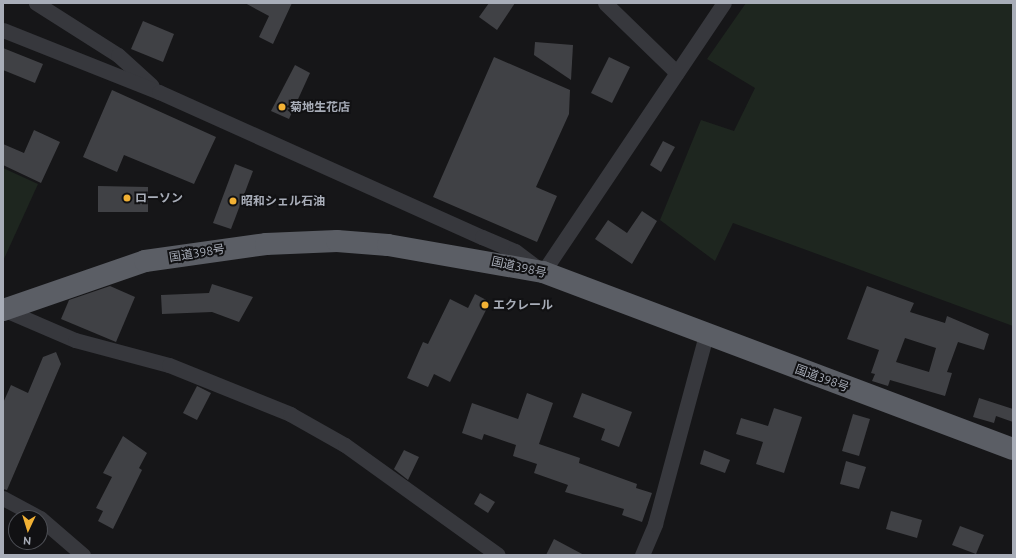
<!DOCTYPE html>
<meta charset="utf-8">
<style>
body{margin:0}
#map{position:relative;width:1016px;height:558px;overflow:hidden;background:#161618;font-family:Ubuntu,"Noto Sans JP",sans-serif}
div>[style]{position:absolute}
.green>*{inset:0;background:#1e261f}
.building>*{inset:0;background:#404145}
.minor>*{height:15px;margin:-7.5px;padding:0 7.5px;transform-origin:7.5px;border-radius:7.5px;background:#37383d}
.trunk>*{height:22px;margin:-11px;padding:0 11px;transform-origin:11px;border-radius:11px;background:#5b5e65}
.dots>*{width:11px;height:11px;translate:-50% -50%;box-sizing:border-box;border:2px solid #111113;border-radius:50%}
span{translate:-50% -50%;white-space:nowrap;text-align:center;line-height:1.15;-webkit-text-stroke:4px #111113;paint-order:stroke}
.poi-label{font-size:12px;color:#a8adb8;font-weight:700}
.left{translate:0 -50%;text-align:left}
.street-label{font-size:12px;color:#a8adb8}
.frame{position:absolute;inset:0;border:4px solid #a8adb8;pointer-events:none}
.north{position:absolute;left:8px;top:510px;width:40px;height:40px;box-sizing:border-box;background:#111113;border:1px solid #4d4f55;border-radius:50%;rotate:184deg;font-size:11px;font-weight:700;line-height:16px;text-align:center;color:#a8adb8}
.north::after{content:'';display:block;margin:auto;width:14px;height:18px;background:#f2b134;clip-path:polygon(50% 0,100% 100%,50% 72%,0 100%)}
</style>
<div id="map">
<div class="green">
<i style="clip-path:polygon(746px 3px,1013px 3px,1013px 326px,733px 223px,715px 261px,660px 220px,701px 120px,734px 131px,755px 88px,707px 59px)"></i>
<i style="clip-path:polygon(3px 168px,38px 184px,3px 261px)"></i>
</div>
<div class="building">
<i style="clip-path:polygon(245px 3px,292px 3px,273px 44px,259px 37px,269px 16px)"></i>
<i style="clip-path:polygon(489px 3px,515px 3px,497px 30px,479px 17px)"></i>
<i style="clip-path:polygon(143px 21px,174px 34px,163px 62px,131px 49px)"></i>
<i style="clip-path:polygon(535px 42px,573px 45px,571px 80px,534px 55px)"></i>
<i style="clip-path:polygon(3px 48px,43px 64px,35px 83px,3px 70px)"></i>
<i style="clip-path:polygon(494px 57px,570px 90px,569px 114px,536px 187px,557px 196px,537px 242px,433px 197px)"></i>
<i style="clip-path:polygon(609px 57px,630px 67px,612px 103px,591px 93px)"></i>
<i style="clip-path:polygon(295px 65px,310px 73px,289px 119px,271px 111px)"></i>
<i style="clip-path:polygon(112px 90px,216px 137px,194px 184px,124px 155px,117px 172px,83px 157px)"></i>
<i style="clip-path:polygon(34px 130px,60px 142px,41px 183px,3px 165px,3px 144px,24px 153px)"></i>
<i style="clip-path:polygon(663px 141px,675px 147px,661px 172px,650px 165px)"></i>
<i style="clip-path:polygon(235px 164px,253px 171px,231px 229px,213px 223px)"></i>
<i style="clip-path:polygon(98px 186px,148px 187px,148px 212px,98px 212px)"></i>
<i style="clip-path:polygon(642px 211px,657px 221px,632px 264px,595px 239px,608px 220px,627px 233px)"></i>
<i style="clip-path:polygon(212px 284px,253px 297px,239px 322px,212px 312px,162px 314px,161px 295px,209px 293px)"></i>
<i style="clip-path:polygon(110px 286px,135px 297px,116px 342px,61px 319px,69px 300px)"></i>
<i style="clip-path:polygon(evenodd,867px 286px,914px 303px,910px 312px,945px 323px,947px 316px,989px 334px,984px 350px,958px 342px,947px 372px,952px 373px,945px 396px,890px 380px,888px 386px,872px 381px,875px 374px,871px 373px,879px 350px,847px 339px,867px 286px,905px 338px,936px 348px,929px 372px,896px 362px,905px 338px)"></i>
<i style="clip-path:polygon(475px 294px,490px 302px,450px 382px,434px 374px,428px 387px,407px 378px,423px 342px,428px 344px,450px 299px,468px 308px)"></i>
<i style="clip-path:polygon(56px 352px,61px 364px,7px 490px,3px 489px,3px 403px,11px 385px,28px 393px,43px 357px)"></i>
<i style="clip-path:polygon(197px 386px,211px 393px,197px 420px,183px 413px)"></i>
<i style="clip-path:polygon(527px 393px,553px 403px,539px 444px,580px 458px,579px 463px,637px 484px,636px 488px,652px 493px,642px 522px,622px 515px,624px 509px,565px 492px,568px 485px,534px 473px,537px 464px,513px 456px,516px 445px,484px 434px,482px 440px,462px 433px,472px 403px,518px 419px)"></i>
<i style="clip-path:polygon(582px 393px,632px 412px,619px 447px,601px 440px,605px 429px,573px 417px)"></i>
<i style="clip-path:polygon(979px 398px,1013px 409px,1013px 422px,996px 416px,994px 423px,973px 417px)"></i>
<i style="clip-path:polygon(774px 408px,802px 417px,784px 473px,756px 464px,763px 442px,736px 434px,741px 418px,768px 426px)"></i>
<i style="clip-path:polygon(853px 414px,870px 419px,859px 456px,842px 451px)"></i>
<i style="clip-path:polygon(123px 436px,147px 453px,139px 468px,142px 470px,113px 529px,98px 521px,103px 511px,96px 508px,112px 477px,103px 473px)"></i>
<i style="clip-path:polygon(404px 450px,419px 457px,408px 480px,394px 469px)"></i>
<i style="clip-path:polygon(704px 450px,730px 460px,725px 473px,700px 464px)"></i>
<i style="clip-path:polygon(846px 461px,866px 467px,859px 489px,840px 484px)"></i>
<i style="clip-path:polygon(480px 493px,495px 502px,488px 513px,474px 504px)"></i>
<i style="clip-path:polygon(891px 511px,922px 520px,917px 538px,886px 529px)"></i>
<i style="clip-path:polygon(960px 526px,984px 535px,976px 554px,952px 545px)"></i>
<i style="clip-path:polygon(554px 539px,584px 555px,546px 555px)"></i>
</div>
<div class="minor">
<i style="left:36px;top:3px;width:97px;rotate:32.4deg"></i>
<i style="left:118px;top:55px;width:45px;rotate:42.3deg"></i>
<i style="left:605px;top:3px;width:100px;rotate:44.2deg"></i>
<i style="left:3px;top:30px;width:168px;rotate:21.7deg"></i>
<i style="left:159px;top:92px;width:354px;rotate:24.2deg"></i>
<i style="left:482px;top:237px;width:36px;rotate:23deg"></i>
<i style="left:515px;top:251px;width:35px;rotate:37deg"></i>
<i style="left:543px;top:272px;width:324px;rotate:-56.1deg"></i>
<i style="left:3px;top:309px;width:78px;rotate:23.3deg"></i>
<i style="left:75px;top:340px;width:97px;rotate:14.9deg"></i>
<i style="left:169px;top:365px;width:131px;rotate:22deg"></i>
<i style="left:290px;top:414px;width:63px;rotate:29.4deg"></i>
<i style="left:345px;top:445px;width:188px;rotate:35.7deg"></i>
<i style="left:3px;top:498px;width:42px;rotate:28.4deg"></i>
<i style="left:40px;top:518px;width:57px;rotate:40.7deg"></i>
<i style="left:642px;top:555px;width:34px;rotate:-67deg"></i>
<i style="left:655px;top:524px;width:196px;rotate:-74.9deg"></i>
</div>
<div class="trunk">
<i style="left:3px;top:310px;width:150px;rotate:-19deg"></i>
<i style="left:145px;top:261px;width:122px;rotate:-8deg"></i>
<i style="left:266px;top:244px;width:71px;rotate:-2.4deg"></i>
<i style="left:337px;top:241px;width:51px;rotate:4.5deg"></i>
<i style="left:388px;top:245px;width:157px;rotate:9.9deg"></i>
<i style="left:543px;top:272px;width:502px;rotate:20.64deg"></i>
</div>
<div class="dots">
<i style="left:282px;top:107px;background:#f2b134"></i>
<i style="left:127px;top:198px;background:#f2b134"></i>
<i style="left:233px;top:201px;background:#f2b134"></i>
<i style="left:485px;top:305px;background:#f2b134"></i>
</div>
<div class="poi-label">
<span class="left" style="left:290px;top:107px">菊地生花店</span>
<span class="left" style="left:135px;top:198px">ローソン</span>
<span class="left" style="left:241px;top:201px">昭和シェル石油</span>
<span class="left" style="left:493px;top:305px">エクレール</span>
</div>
<div class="street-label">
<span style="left:197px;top:253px;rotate:-9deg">国道398号</span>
<span style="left:519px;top:267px;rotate:13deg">国道398号</span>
<span style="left:822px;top:378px;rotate:20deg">国道398号</span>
</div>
<div class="frame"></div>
<div class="north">N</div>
</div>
